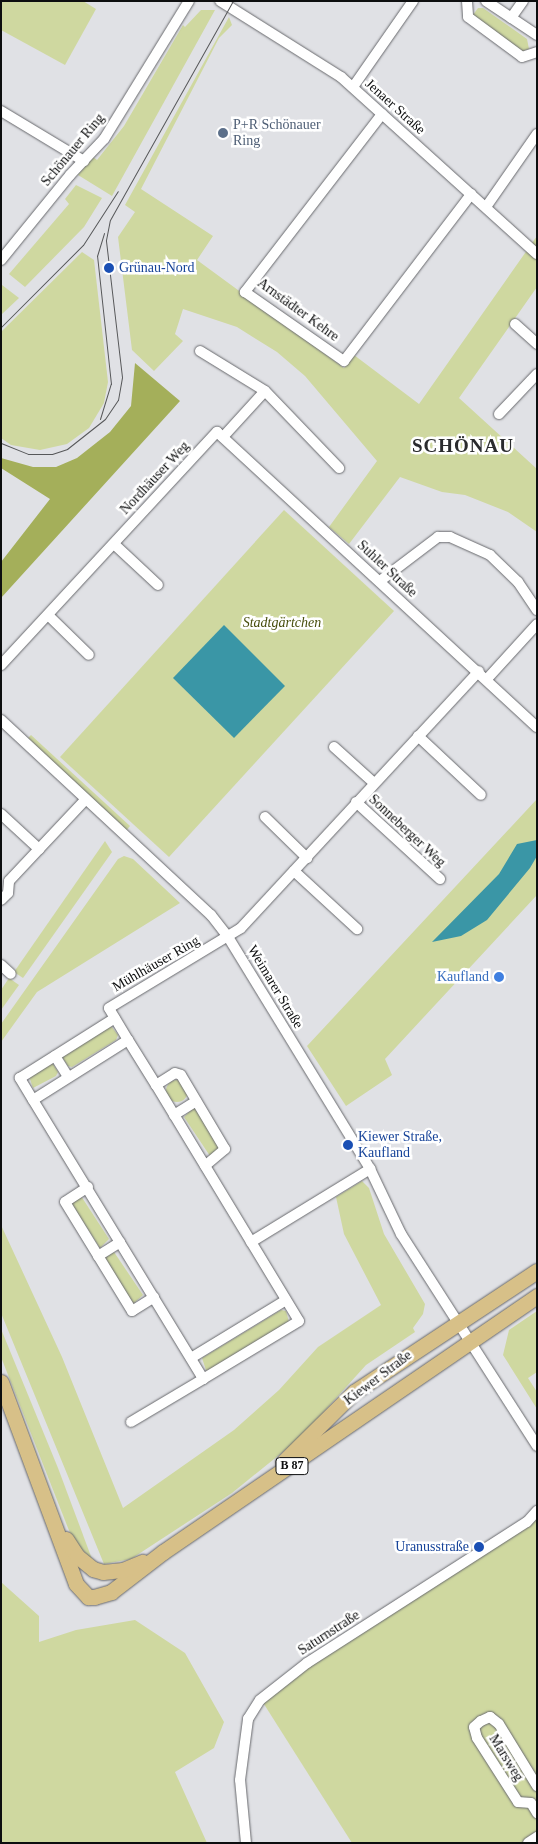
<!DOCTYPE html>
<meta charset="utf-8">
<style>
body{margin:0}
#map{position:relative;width:538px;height:1844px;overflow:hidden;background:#e0e1e5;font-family:Georgia,serif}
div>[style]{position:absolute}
.green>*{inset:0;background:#cfd8a0}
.round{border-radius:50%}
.forest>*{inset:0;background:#a4af5a}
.water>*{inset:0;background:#3a96a6}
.roads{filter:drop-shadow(0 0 1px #68696d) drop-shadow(0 0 1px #68696d)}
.street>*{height:10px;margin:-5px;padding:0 5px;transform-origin:5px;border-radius:5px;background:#fff}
.primary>*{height:15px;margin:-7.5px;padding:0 7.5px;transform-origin:7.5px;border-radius:7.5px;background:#d7c088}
.tram>*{height:1px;margin:-0.5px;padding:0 0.5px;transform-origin:0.5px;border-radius:0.5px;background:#565759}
.dots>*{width:14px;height:14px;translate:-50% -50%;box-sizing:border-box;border:2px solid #fff;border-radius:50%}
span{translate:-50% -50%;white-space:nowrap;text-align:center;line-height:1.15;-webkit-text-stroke:5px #fff;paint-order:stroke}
.shield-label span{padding:1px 4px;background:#fff;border:1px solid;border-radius:4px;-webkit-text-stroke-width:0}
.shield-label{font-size:12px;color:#0d0e0f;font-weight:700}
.street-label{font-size:14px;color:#0d0e0f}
.service-label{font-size:14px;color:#4e5e75}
.left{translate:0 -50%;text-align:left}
.transit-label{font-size:14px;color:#164399}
.right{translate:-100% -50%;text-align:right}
.park-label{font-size:14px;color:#484e0d;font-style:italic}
.shop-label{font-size:14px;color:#366cbe}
.district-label{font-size:19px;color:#2a2b2e;font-weight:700;letter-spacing:1px}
.frame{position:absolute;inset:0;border:2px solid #0d0e0f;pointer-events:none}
</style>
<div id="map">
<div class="green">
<i style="clip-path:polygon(1px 1px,83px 1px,96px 9px,65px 65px,1px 30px)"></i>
<i style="clip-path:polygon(478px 8px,483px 8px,527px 39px,529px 49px,520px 52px,473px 15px)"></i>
<i style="clip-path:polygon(201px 10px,215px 10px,112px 196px,78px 175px,93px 157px,97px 160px,124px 126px,183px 25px,185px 27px)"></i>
<i style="clip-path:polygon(229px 17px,232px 25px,219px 38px,141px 189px,213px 236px,197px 260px,344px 368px,354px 355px,419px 404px,537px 236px,537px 287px,459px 398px,537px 469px,537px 532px,508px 512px,465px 495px,442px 492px,400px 477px,349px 544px,329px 527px,377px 461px,305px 376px,277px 352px,237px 327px,183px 309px,175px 334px,183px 341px,154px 371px,132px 350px,118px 237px,135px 212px,125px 205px)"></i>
<i style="clip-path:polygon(76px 185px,102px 198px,84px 227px,25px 287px,9px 274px,69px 204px,65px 199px)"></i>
<i style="clip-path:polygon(82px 252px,94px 260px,108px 382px,104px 403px,89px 428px,67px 444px,40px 450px,11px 445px,1px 438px,1px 332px)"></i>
<i style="clip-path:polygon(2px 285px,19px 298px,1px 315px,1px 287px)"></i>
<i style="clip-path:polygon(284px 510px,394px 611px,169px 857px,60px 757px)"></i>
<i style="clip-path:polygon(31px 735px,130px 826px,126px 831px,28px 738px)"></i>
<i style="clip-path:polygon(537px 799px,537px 895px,385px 1059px,392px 1075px,346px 1106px,307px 1046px)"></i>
<i style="clip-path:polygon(105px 841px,112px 852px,23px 978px,14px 972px)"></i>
<i style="clip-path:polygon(124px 856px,133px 859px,180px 903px,37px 992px,1px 1042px,1px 1024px,118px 859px)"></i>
<i style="clip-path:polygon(9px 978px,19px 985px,1px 1010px,1px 990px)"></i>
<i style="clip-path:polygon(111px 1026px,118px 1035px,116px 1040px,72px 1067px,68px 1066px,62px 1057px,64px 1054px)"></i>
<i style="clip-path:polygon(48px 1063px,53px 1064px,58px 1072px,56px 1076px,33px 1088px,29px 1076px)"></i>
<i class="round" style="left:166px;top:1080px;width:22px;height:22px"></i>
<i style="clip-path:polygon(193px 1108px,196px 1109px,220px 1149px,210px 1156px,184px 1117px)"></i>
<i style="clip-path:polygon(362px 1181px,369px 1188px,384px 1234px,425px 1304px,423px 1314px,413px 1328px,415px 1332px,366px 1365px,300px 1438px,232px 1493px,131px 1559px,104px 1564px,1px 1313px,1px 1225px,62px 1357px,123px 1508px,234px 1430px,279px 1390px,318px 1347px,381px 1305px,344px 1234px,336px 1197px)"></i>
<i style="clip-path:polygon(81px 1196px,109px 1239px,100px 1248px,71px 1203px)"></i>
<i style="clip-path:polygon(114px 1252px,143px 1295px,133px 1304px,105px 1258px)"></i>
<i style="clip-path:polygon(281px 1310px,286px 1311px,289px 1322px,209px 1371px,206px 1370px,202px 1358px)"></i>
<i style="clip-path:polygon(537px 1311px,537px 1372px,528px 1378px,537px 1392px,537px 1409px,503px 1355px,509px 1330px)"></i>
<i style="clip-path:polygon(1px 1329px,58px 1468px,92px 1559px,75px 1543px,68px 1528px,1px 1357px)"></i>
<i style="clip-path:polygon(537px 1511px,537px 1843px,352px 1843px,262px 1701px,284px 1682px)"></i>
<i style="clip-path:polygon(1px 1582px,39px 1616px,39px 1642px,76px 1630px,135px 1620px,185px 1653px,224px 1722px,214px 1748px,175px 1772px,207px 1843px,1px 1843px)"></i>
</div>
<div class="forest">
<i style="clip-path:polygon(135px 363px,180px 401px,1px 598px,1px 562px,50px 499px,1px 468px,1px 458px,33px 467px,56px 467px,77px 458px,110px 432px,131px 406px)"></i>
</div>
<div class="water">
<i style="clip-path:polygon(224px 625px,285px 686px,234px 738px,173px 678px)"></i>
<i style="clip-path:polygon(537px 840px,537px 856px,530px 868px,487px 920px,461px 936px,432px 942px,499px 874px,517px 844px)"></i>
</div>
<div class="roads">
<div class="street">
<i style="left:220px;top:1px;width:143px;rotate:32.1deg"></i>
<i style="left:341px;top:77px;width:264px;rotate:42.1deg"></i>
<i style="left:467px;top:1px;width:16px;rotate:86deg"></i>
<i style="left:468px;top:17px;width:67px;rotate:36.5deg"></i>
<i style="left:522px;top:57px;width:16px;rotate:-18deg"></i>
<i style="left:486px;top:1px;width:61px;rotate:33.7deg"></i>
<i style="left:511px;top:18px;width:21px;rotate:-55deg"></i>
<i style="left:353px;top:87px;width:105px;rotate:-55.1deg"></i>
<i style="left:1px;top:111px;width:97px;rotate:31.1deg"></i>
<i style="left:382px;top:114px;width:225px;rotate:127.6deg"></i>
<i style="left:245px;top:292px;width:121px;rotate:34.9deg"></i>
<i style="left:344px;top:361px;width:210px;rotate:-52.7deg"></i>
<i style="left:486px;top:207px;width:89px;rotate:-55.1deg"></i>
<i style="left:1px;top:260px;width:109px;rotate:-50.9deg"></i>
<i style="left:70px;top:175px;width:50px;rotate:-46.6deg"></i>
<i style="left:104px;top:139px;width:162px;rotate:-58.4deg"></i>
<i style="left:515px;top:324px;width:30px;rotate:42deg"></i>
<i style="left:200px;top:351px;width:76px;rotate:31.6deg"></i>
<i style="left:265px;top:391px;width:107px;rotate:46.1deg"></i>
<i style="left:499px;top:414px;width:55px;rotate:-46.5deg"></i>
<i style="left:223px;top:437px;width:62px;rotate:-47.6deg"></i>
<i style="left:114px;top:544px;width:60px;rotate:43deg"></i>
<i style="left:380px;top:581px;width:73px;rotate:-37.2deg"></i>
<i style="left:438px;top:537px;width:12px"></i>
<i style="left:450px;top:537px;width:44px;rotate:24.2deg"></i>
<i style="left:490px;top:555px;width:39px;rotate:44deg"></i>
<i style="left:518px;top:582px;width:34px;rotate:56deg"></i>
<i style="left:48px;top:615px;width:57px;rotate:44.3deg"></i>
<i style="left:1px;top:665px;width:318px;rotate:-47.2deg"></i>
<i style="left:217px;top:432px;width:435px;rotate:42.7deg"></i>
<i style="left:487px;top:679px;width:74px;rotate:-47.7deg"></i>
<i style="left:1px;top:720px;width:287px;rotate:42.9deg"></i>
<i style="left:211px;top:915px;width:28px;rotate:52deg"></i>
<i style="left:228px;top:937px;width:272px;rotate:58.5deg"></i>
<i style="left:370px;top:1169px;width:72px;rotate:64.5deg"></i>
<i style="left:401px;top:1234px;width:252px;rotate:57.3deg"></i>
<i style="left:418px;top:736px;width:86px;rotate:43.1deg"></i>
<i style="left:334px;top:747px;width:54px;rotate:42deg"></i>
<i style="left:356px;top:802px;width:114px;rotate:42.5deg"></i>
<i style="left:1px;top:814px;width:52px;rotate:42.6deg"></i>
<i style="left:265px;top:817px;width:59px;rotate:44.3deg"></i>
<i style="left:294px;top:871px;width:86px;rotate:42.6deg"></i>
<i style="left:1px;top:900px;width:10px;rotate:-45deg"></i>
<i style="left:8px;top:893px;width:12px;rotate:-85deg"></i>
<i style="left:9px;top:881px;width:112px;rotate:-46.8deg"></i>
<i style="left:1px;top:965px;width:13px;rotate:42deg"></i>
<i style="left:128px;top:1040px;width:112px;rotate:147.7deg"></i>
<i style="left:33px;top:1100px;width:327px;rotate:58.6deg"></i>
<i style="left:203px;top:1379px;width:112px;rotate:-31.1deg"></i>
<i style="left:299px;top:1321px;width:276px;rotate:-121.2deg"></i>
<i style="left:156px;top:1085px;width:53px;rotate:-121.9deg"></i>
<i style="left:128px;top:1040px;width:37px;rotate:-121deg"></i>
<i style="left:109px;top:1008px;width:154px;rotate:-31.2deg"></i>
<i style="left:241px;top:928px;width:350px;rotate:-47.2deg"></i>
<i style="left:55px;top:1056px;width:25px;rotate:58deg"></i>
<i style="left:156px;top:1085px;width:22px;rotate:-32deg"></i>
<i style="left:175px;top:1073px;width:6px;rotate:18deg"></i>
<i style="left:181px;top:1075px;width:86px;rotate:59.3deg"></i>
<i style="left:225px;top:1149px;width:26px;rotate:140deg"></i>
<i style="left:33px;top:1100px;width:26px;rotate:-121deg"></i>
<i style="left:20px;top:1078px;width:112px;rotate:-32.3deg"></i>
<i style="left:174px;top:1115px;width:26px;rotate:-32deg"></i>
<i style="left:88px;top:1187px;width:27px;rotate:147deg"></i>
<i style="left:65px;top:1202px;width:128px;rotate:58.4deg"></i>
<i style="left:132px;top:1311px;width:26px;rotate:-32deg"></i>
<i style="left:251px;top:1242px;width:140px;rotate:-31.5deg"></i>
<i style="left:98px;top:1256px;width:26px;rotate:-32deg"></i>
<i style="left:191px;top:1358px;width:111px;rotate:-31.4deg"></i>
<i style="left:131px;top:1422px;width:84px;rotate:-30.8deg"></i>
<i style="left:531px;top:1803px;width:13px;rotate:-176deg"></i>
<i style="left:518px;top:1802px;width:76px;rotate:-122.6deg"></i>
<i style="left:477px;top:1738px;width:11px;rotate:-105deg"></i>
<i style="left:474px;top:1727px;width:9px;rotate:-41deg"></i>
<i style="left:481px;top:1721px;width:10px;rotate:-24deg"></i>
<i style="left:490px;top:1717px;width:11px;rotate:38deg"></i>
<i style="left:499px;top:1724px;width:73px;rotate:58.5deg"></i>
<i style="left:531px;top:1803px;width:12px;rotate:59deg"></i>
<i style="left:246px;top:1843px;width:63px;rotate:-95.4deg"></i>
<i style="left:240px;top:1780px;width:62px;rotate:-82.5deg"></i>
<i style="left:248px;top:1719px;width:22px;rotate:-58deg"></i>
<i style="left:260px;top:1700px;width:60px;rotate:-38.2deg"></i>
<i style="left:307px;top:1663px;width:261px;rotate:-32.7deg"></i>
<i style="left:527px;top:1522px;width:15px;rotate:-48deg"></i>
<i style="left:528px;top:1843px;width:11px;rotate:-34deg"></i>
</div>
<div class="primary">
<i style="left:1px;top:1382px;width:215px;rotate:69.6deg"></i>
<i style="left:76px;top:1584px;width:18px;rotate:47deg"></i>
<i style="left:88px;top:1597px;width:6px"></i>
<i style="left:94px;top:1597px;width:18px;rotate:-16deg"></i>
<i style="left:111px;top:1592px;width:66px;rotate:-37.6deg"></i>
<i style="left:163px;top:1552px;width:453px;rotate:-34.4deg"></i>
<i style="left:283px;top:1462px;width:100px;rotate:-44.6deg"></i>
<i style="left:354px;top:1392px;width:219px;rotate:-33.5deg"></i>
<i style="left:66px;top:1539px;width:20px;rotate:57deg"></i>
<i style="left:77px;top:1556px;width:21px;rotate:39deg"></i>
<i style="left:93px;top:1569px;width:10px;rotate:17deg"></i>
<i style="left:103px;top:1572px;width:20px;rotate:-6deg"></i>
<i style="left:123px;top:1570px;width:21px;rotate:-23deg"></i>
</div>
</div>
<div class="tram">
<i style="left:1px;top:327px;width:116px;rotate:-45deg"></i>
<i style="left:83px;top:245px;width:64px;rotate:-57.1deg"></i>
<i style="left:100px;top:419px;width:37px;rotate:-73deg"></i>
<i style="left:111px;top:384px;width:129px;rotate:-96.2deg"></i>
<i style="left:97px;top:256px;width:24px;rotate:-73deg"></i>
<i style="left:1px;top:443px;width:29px;rotate:22deg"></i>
<i style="left:28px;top:454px;width:24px"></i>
<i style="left:52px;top:454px;width:16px;rotate:-18deg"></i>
<i style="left:67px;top:449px;width:48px;rotate:-38.3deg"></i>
<i style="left:105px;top:419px;width:23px;rotate:-56deg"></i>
<i style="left:118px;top:400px;width:23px;rotate:-80deg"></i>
<i style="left:122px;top:377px;width:138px;rotate:-96.7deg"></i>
<i style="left:106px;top:240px;width:20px;rotate:-79deg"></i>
<i style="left:110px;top:220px;width:251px;rotate:-60.7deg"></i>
</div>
<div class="dots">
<i style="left:223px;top:133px;background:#5c6f8a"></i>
<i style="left:109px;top:268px;background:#1a4fb4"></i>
<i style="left:499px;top:977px;background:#3f7fe0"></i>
<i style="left:348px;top:1145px;background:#1a4fb4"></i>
<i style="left:479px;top:1547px;background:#1a4fb4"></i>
</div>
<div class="shield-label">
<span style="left:292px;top:1466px">B 87</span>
</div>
<div class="street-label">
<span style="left:395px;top:107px;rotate:42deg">Jenaer Straße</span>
<span style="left:73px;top:150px;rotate:-50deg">Schönauer Ring</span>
<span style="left:298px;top:310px;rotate:36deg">Arnstädter Kehre</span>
<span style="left:155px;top:478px;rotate:-47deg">Nordhäuser Weg</span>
<span style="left:387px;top:569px;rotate:43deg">Suhler Straße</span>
<span style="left:407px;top:831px;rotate:43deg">Sonneberger Weg</span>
<span style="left:156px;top:964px;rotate:-30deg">Mühlhäuser Ring</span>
<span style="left:275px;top:987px;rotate:59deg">Weimarer Straße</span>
<span style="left:378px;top:1378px;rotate:-37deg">Kiewer Straße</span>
<span style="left:329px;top:1633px;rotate:-33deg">Saturnstraße</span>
<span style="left:506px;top:1758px;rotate:58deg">Marsweg</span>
</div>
<div class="service-label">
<span class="left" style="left:233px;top:133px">P+R Schönauer<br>Ring</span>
</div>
<div class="transit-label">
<span class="left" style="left:119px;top:268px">Grünau-Nord</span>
<span class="left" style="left:358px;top:1145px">Kiewer Straße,<br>Kaufland</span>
<span class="right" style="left:469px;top:1547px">Uranusstraße</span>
</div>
<div class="park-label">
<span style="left:282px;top:623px">Stadtgärtchen</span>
</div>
<div class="shop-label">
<span class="right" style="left:489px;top:977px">Kaufland</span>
</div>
<div class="district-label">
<span style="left:463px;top:446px">SCHÖNAU</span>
</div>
<div class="frame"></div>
</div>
